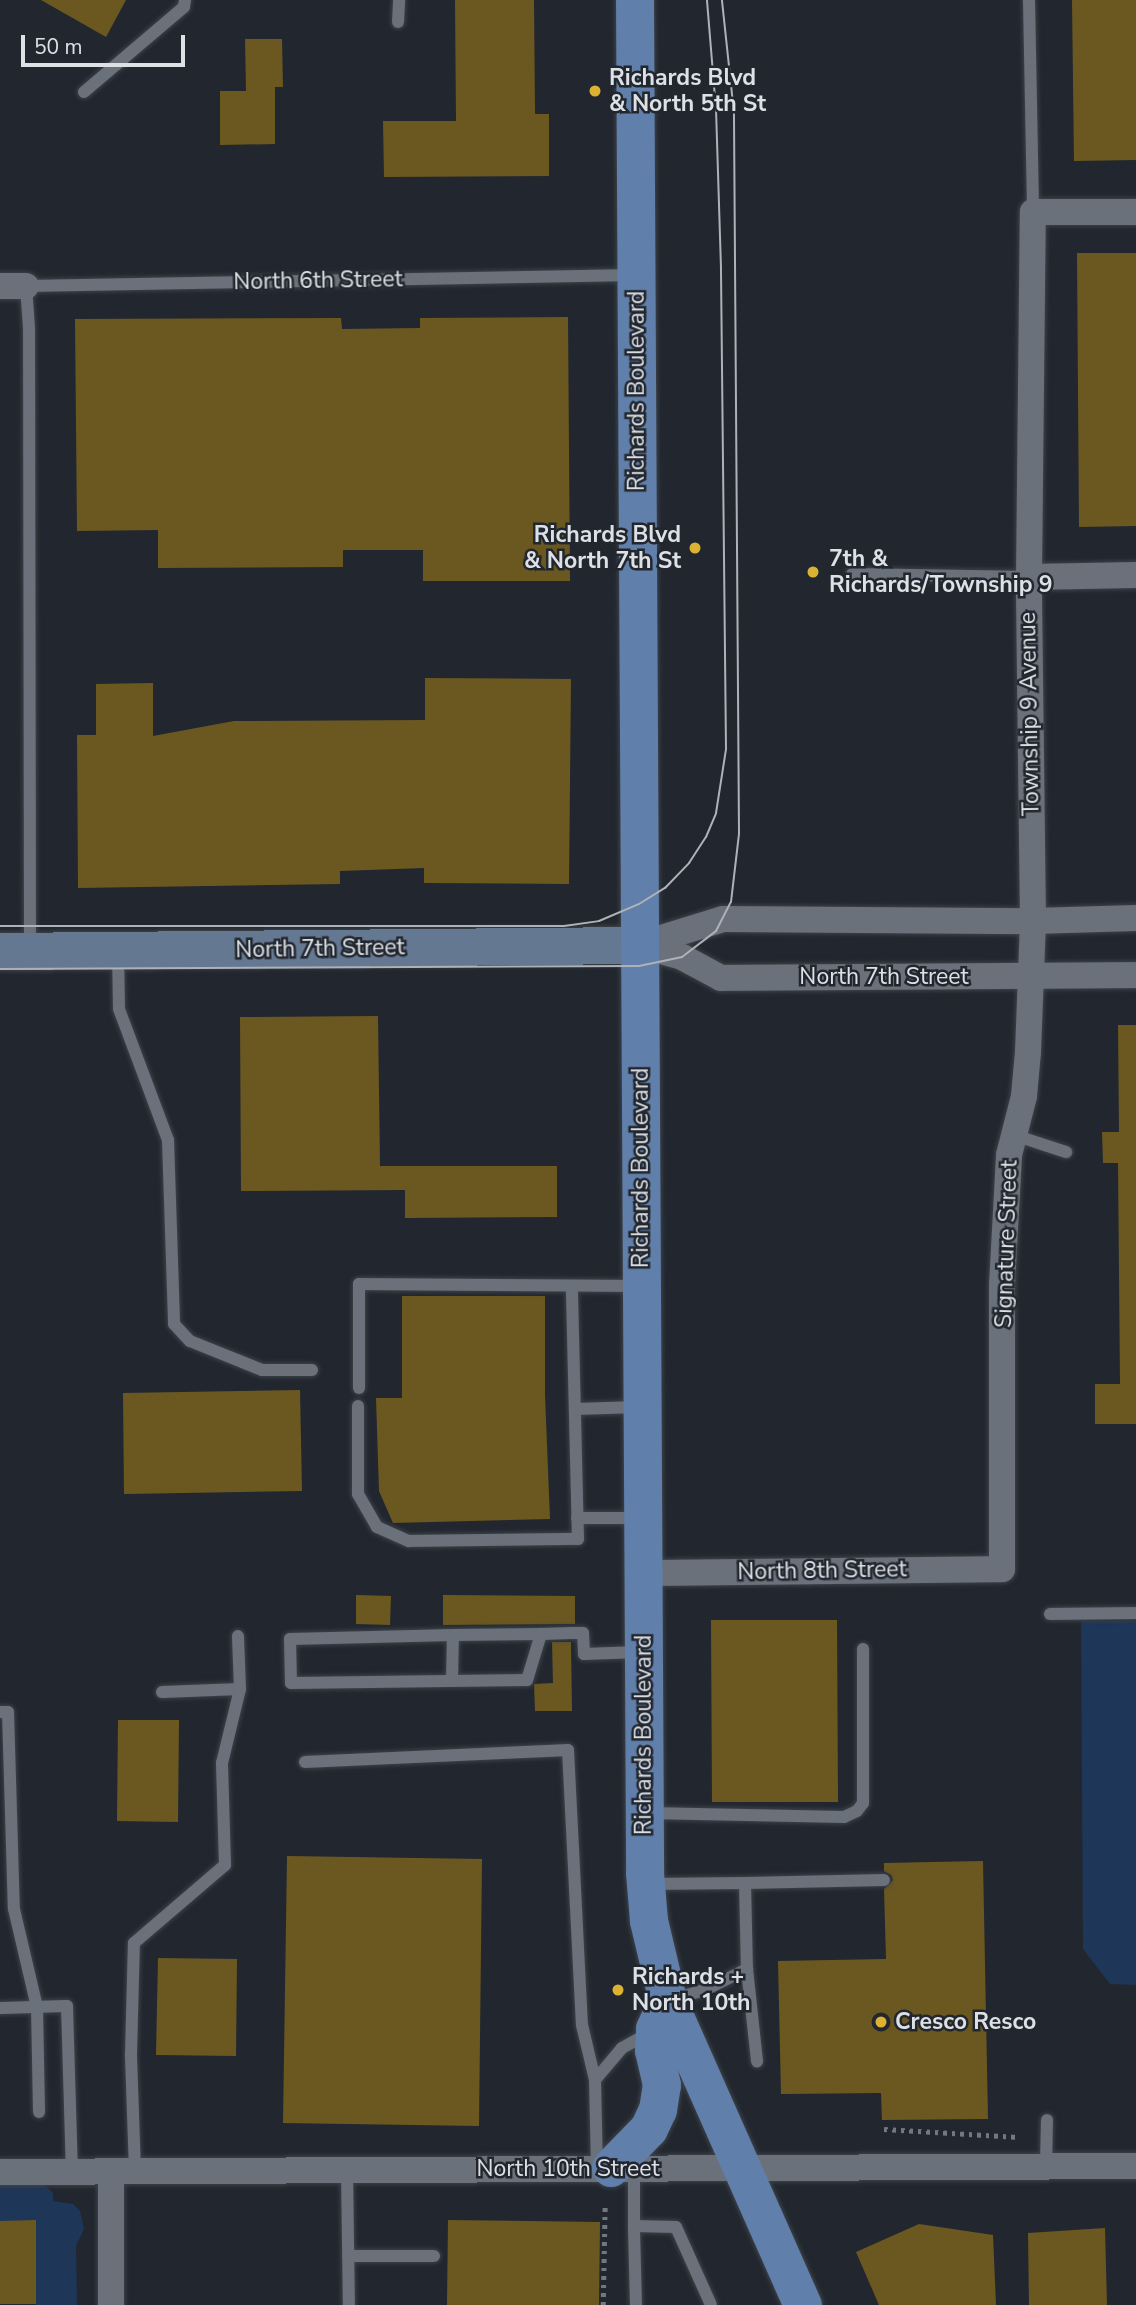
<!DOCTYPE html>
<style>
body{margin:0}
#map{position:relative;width:1136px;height:2305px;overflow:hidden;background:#22272f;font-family:"Nunito Sans",sans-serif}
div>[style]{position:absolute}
.green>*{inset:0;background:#1e3658}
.building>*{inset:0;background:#6b5821}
.path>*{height:4.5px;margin-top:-2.25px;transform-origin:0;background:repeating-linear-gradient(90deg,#73777e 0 3.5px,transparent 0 8.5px)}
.roads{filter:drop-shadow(0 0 2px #3d4249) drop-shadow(0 0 2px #3d4249)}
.lane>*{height:12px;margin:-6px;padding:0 6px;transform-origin:6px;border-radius:6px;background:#6a717a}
.street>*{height:26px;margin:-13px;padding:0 13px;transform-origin:13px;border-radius:13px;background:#6a717a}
.secondary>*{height:37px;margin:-18.5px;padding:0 18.5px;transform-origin:18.5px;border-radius:18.5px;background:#657892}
.primary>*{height:38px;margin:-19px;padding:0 19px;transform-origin:19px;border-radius:19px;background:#607faa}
.tram>*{height:2px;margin:-1px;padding:0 1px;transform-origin:1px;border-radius:1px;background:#aeb2b8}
.dots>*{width:19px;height:19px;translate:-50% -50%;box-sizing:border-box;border:4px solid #22272f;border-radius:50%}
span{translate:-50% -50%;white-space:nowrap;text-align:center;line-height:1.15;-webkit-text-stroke:5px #22272f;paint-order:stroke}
.poi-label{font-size:23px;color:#dde1e6;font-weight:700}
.left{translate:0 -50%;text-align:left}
.right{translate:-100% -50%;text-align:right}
.street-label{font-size:23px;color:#dde1e6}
.scale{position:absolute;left:21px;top:35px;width:164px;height:32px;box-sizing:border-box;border:4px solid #dde1e6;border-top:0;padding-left:9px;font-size:21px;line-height:24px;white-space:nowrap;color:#dde1e6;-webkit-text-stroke:5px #22272f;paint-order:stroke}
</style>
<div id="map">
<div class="green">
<i style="clip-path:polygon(1081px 1621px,1136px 1621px,1136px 1985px,1110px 1984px,1083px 1949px)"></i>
<i style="clip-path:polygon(0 2178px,37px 2178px,53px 2193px,53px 2201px,73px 2204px,80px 2211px,84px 2229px,76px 2246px,77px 2305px,36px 2305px,36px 2221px,0 2221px)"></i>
</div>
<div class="building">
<i style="clip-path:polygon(41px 0,126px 0,106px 37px)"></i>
<i style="clip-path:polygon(455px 0,534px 0,535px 114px,549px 114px,549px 176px,384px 177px,383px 121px,456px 121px)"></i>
<i style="clip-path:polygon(1072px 0,1136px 0,1136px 160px,1074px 161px)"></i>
<i style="clip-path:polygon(245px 39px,282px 39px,283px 87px,275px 87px,275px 144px,220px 145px,220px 91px,246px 91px)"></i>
<i style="clip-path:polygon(1077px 253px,1136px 253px,1136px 526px,1079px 527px)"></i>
<i style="clip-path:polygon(568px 317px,570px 581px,423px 581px,423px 550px,343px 550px,343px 567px,158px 568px,158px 530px,77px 531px,75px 319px,341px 318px,342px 329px,420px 328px,420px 318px)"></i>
<i style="clip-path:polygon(425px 678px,571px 679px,569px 884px,424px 883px,424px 868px,340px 871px,340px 884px,78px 888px,77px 735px,96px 735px,96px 684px,153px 683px,153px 736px,234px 721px,425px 720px)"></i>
<i style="clip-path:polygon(378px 1016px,380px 1166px,557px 1166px,557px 1217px,405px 1218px,405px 1190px,241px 1191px,240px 1017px)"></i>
<i style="clip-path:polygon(1118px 1025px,1136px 1025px,1136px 1424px,1095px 1424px,1095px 1384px,1120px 1384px,1118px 1163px,1103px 1163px,1102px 1132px,1119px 1132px)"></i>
<i style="clip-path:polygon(402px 1296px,545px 1296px,545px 1395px,550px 1519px,393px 1523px,379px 1491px,376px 1398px,402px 1398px)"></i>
<i style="clip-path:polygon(300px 1390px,302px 1491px,124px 1494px,123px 1393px)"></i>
<i style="clip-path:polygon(356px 1595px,391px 1596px,390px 1625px,356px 1624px)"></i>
<i style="clip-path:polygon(443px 1595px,575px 1596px,575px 1624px,443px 1625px)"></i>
<i style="clip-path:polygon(711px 1620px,837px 1620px,838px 1802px,712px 1802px)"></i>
<i style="clip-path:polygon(552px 1642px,571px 1642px,572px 1711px,535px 1711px,534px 1684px,553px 1683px)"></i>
<i style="clip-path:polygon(118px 1720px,179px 1720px,178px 1822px,117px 1821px)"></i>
<i style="clip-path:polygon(287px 1856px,482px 1859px,479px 2126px,283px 2123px)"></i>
<i style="clip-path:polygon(983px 1861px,988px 2119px,882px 2120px,881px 2093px,781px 2094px,778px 1961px,886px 1959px,884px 1889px,893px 1880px,891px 1875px,884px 1871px,884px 1863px)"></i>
<i style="clip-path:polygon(158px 1958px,237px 1959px,236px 2056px,156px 2055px)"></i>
<i style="clip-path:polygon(36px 2220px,36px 2304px,0 2304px,0 2221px)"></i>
<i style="clip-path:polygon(448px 2220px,600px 2222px,599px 2305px,447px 2305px)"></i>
<i style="clip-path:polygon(919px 2224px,993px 2235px,996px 2305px,879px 2305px,856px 2252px)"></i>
<i style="clip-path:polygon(1105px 2228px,1107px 2305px,1029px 2305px,1028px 2233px)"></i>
</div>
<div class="path">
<i style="left:884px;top:2129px;width:135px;rotate:3.4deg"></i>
<i style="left:603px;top:2305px;width:101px;rotate:-88.9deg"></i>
</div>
<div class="roads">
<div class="lane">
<i style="left:1029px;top:0;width:212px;rotate:88.9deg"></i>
<i style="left:398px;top:22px;width:22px;rotate:-87deg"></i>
<i style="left:84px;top:92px;width:131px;rotate:-40.4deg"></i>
<i style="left:184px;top:7px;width:7px;rotate:-82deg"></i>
<i style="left:852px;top:574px;width:177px;rotate:1deg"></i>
<i style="left:30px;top:947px;width:619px;rotate:-90.09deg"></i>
<i style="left:29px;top:328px;width:42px;rotate:-94.1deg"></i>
<i style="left:26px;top:286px;width:608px;rotate:-1.04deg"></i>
<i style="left:118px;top:951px;width:58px;rotate:89deg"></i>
<i style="left:119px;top:1009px;width:140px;rotate:69.5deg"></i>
<i style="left:168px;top:1140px;width:184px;rotate:88.1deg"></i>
<i style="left:174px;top:1324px;width:23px;rotate:47deg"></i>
<i style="left:190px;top:1341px;width:78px;rotate:21.9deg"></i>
<i style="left:262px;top:1370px;width:50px"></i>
<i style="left:1014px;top:1135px;width:55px;rotate:18.1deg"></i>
<i style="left:359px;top:1388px;width:104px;rotate:-90deg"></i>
<i style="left:359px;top:1284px;width:278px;rotate:0.4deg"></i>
<i style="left:358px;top:1406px;width:88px;rotate:90deg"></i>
<i style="left:358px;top:1494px;width:38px;rotate:60deg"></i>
<i style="left:377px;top:1527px;width:35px;rotate:24deg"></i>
<i style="left:409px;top:1541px;width:169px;rotate:-0.7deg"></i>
<i style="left:578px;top:1539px;width:253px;rotate:-91.4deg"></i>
<i style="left:575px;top:1409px;width:63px;rotate:-1.8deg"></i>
<i style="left:577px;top:1518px;width:63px"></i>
<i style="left:1050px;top:1614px;width:86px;rotate:-0.7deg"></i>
<i style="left:541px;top:1634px;width:48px;rotate:106.9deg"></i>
<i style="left:527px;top:1680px;width:236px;rotate:179.3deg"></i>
<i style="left:291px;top:1683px;width:44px;rotate:-91.3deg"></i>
<i style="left:290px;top:1639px;width:163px;rotate:-1.4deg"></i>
<i style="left:453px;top:1635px;width:88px;rotate:-0.7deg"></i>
<i style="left:541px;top:1634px;width:31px;rotate:-2deg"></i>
<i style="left:572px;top:1633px;width:11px"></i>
<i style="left:583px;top:1633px;width:21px;rotate:87deg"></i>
<i style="left:584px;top:1654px;width:55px;rotate:-2.1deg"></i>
<i style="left:452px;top:1681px;width:46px;rotate:-88.8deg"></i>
<i style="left:162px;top:1692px;width:78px;rotate:-2.2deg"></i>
<i style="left:0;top:1712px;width:8px"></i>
<i style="left:8px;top:1712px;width:197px;rotate:88.3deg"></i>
<i style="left:14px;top:1909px;width:101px;rotate:76.8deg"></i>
<i style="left:37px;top:2007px;width:105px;rotate:88.9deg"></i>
<i style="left:305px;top:1762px;width:263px;rotate:-2.6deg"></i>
<i style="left:568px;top:1750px;width:275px;rotate:87.1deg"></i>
<i style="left:582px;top:2025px;width:57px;rotate:76.7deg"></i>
<i style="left:595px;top:2080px;width:88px;rotate:88.7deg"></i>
<i style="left:648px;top:1813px;width:196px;rotate:1.2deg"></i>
<i style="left:844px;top:1817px;width:14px;rotate:-25deg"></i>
<i style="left:857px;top:1811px;width:10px;rotate:-53deg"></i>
<i style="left:863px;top:1803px;width:154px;rotate:-90deg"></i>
<i style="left:745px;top:1883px;width:139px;rotate:-1.2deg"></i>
<i style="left:648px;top:1884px;width:97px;rotate:-0.6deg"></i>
<i style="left:745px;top:1883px;width:86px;rotate:88.7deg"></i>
<i style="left:671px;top:2000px;width:38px;rotate:-17deg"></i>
<i style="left:707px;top:1989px;width:45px;rotate:-26.6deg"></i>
<i style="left:747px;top:1969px;width:93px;rotate:83.8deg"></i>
<i style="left:0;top:2008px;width:67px;rotate:-1.7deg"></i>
<i style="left:67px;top:2006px;width:165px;rotate:88.3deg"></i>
<i style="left:595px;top:2080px;width:42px;rotate:-49.8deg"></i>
<i style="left:622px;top:2048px;width:31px;rotate:-29deg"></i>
<i style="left:1046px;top:2166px;width:46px;rotate:-88.8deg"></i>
<i style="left:634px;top:2169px;width:57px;rotate:90deg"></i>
<i style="left:347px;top:2170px;width:135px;rotate:89.2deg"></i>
<i style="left:135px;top:2171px;width:117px;rotate:-92deg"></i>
<i style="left:131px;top:2054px;width:111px;rotate:-88.5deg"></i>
<i style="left:134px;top:1943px;width:120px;rotate:-40.6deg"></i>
<i style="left:225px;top:1865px;width:102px;rotate:-91.7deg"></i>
<i style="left:222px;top:1763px;width:76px;rotate:-76.3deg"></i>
<i style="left:240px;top:1689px;width:53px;rotate:-92.2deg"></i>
<i style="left:348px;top:2256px;width:86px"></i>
<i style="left:636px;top:2305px;width:79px;rotate:-91.5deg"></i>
<i style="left:634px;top:2226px;width:42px;rotate:1.4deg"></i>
<i style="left:676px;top:2227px;width:85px;rotate:65.8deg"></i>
</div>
<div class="street">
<i style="left:0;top:286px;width:26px"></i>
<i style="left:1029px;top:577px;width:107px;rotate:-1.1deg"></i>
<i style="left:639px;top:945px;width:45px;rotate:15.6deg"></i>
<i style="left:682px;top:957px;width:44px;rotate:28.3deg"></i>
<i style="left:721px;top:978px;width:415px;rotate:-0.4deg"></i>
<i style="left:639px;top:945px;width:88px;rotate:-17.2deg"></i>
<i style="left:723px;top:919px;width:310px;rotate:0.4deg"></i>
<i style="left:1033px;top:921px;width:103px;rotate:-1.7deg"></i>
<i style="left:643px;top:1573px;width:359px;rotate:-0.6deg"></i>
<i style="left:1002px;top:1569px;width:284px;rotate:-90deg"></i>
<i style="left:1002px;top:1285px;width:130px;rotate:-86.9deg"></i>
<i style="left:1009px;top:1155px;width:61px;rotate:-75.7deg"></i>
<i style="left:1024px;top:1096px;width:44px;rotate:-84.8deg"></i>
<i style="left:1028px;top:1052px;width:131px;rotate:-87.8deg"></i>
<i style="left:1033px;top:921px;width:344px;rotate:-90.7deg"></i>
<i style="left:1029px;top:577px;width:365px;rotate:-89.4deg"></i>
<i style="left:1033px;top:212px;width:103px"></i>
<i style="left:0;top:2172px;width:1136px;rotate:-0.3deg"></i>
<i style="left:111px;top:2305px;width:134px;rotate:-90deg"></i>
</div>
<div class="secondary">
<i style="left:0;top:951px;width:639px;rotate:-0.54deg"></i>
</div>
<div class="primary">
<i style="left:635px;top:0;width:1873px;rotate:89.69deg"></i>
<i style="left:645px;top:1873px;width:48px;rotate:85.2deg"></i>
<i style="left:649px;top:1921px;width:82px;rotate:76.6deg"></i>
<i style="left:668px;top:2001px;width:333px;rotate:66.1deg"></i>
<i style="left:611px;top:2168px;width:54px;rotate:-45.7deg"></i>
<i style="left:649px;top:2129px;width:21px;rotate:-65deg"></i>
<i style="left:658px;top:2110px;width:25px;rotate:-81deg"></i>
<i style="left:662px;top:2085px;width:35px;rotate:-103deg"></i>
<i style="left:654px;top:2051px;width:22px;rotate:-87deg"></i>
<i style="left:655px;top:2029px;width:31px;rotate:-65deg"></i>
</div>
</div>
<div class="tram">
<i style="left:0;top:926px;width:564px"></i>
<i style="left:564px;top:926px;width:35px;rotate:-8deg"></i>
<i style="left:599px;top:921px;width:43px;rotate:-23deg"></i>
<i style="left:639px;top:904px;width:31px;rotate:-32deg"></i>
<i style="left:665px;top:888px;width:35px;rotate:-46deg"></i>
<i style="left:689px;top:863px;width:31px;rotate:-57deg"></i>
<i style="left:706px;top:837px;width:26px;rotate:-67deg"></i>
<i style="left:716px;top:813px;width:65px;rotate:-81.1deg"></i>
<i style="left:726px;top:749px;width:481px;rotate:-90.6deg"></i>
<i style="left:721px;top:268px;width:158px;rotate:-91.8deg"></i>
<i style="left:716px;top:110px;width:110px;rotate:-94.7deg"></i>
<i style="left:0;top:969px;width:639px;rotate:-0.27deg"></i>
<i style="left:639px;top:966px;width:44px;rotate:-11.8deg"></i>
<i style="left:682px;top:957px;width:43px;rotate:-37.4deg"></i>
<i style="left:716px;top:931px;width:33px;rotate:-63deg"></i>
<i style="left:731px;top:902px;width:68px;rotate:-83.3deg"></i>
<i style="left:739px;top:834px;width:721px;rotate:-90.4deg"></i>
<i style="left:734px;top:113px;width:114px;rotate:-96.1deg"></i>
</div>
<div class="dots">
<i style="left:595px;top:91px;background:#dcb233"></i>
<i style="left:695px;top:548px;background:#dcb233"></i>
<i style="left:813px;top:572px;background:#dcb233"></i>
<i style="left:618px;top:1990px;background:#dcb233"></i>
<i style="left:881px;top:2022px;background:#dcb233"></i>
</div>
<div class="poi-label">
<span class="left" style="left:609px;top:91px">Richards Blvd<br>&amp; North 5th St</span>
<span class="right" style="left:681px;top:548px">Richards Blvd<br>&amp; North 7th St</span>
<span class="left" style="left:829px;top:572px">7th &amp;<br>Richards/Township 9</span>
<span class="left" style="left:632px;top:1990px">Richards +<br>North 10th</span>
<span class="left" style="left:895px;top:2022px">Cresco Resco</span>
</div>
<div class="street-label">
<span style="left:318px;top:281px;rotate:-1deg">North 6th Street</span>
<span style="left:637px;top:391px;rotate:-90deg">Richards Boulevard</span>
<span style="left:1030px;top:714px;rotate:-91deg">Township 9 Avenue</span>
<span style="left:320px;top:949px;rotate:-1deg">North 7th Street</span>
<span style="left:884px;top:977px">North 7th Street</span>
<span style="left:641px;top:1168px;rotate:-90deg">Richards Boulevard</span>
<span style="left:1007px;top:1244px;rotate:-88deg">Signature Street</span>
<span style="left:822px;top:1571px;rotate:-1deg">North 8th Street</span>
<span style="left:644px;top:1735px;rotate:-90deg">Richards Boulevard</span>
<span style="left:568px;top:2169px">North 10th Street</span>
</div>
<div class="scale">50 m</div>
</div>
